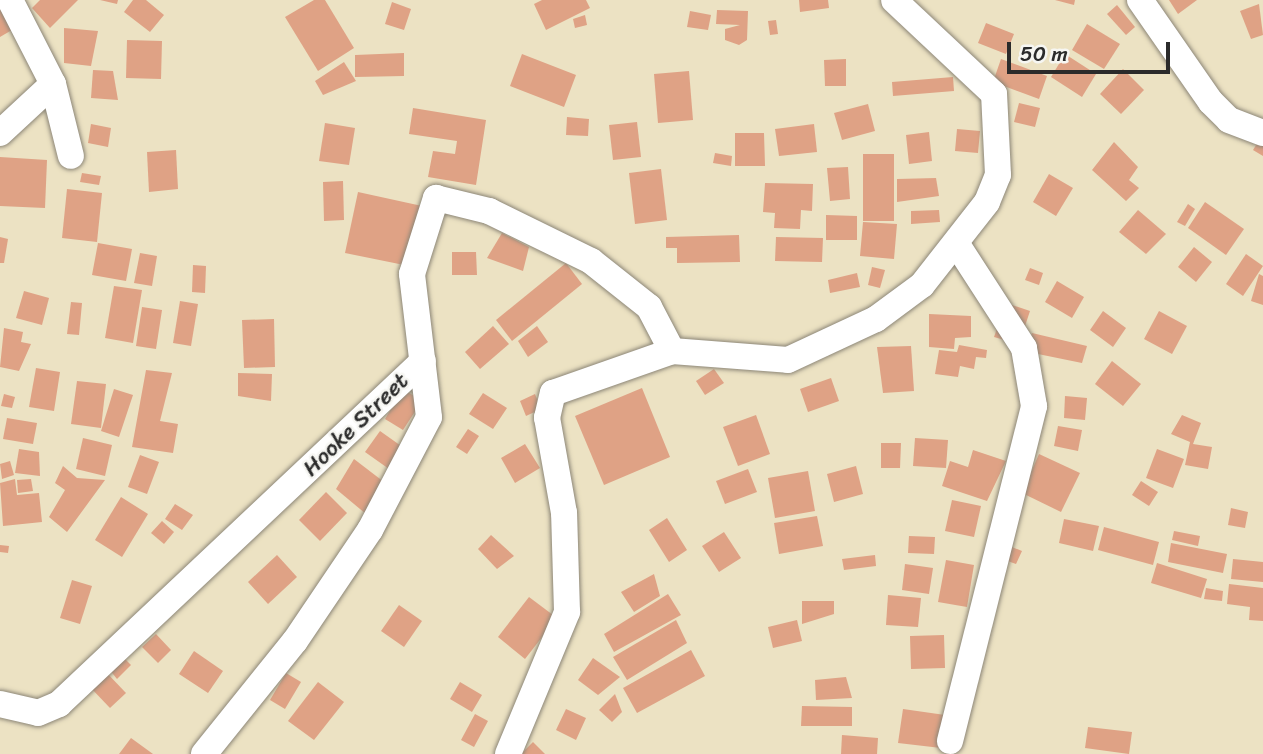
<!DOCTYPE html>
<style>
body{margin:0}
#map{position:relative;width:1263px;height:754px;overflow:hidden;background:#ece2c3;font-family:Sriracha,sans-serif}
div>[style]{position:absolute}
.building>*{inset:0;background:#dfa285}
.roads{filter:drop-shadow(0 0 2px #8c8677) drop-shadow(0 0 2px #8c8677)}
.minor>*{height:26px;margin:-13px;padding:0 13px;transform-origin:13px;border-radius:13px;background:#fff}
span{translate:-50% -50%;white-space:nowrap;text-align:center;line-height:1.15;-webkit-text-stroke:5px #f6f6f2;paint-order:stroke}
.street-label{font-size:23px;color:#2b2b2b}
.scale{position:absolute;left:1007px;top:42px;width:163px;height:32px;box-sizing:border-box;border:4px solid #2b2b2b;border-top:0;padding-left:9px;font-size:21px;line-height:24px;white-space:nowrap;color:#2b2b2b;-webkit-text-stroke:5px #f6f6f2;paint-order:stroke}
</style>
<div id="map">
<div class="building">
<i style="clip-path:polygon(0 0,17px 27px,0 37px)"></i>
<i style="clip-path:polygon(40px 0,78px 0,50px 28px,32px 8px)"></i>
<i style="clip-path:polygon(100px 0,118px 0,117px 4px)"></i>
<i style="clip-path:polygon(133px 0,146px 0,164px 15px,150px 32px,124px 12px)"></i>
<i style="clip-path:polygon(314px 0,325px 0,354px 48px,318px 71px,285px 17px)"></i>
<i style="clip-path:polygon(542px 0,586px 0,590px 8px,546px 30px,534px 4px)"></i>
<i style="clip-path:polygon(799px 0,828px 0,829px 8px,800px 12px)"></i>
<i style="clip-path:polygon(1055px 0,1075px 0,1074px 5px)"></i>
<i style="clip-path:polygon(1169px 0,1197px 0,1178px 14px)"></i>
<i style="clip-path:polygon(392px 2px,411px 9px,404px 30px,385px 24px)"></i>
<i style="clip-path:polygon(1259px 4px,1263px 35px,1251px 39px,1240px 11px)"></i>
<i style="clip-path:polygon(1117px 5px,1135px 27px,1126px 35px,1107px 14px)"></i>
<i style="clip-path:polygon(717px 10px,748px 11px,747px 40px,739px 45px,725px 40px,725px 29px,740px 25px,716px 24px)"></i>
<i style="clip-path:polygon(690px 11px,711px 15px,708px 30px,687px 27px)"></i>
<i style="clip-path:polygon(585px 15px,587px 25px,575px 28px,573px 19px)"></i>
<i style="clip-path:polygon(776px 20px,778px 34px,770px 35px,768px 21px)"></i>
<i style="clip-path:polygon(986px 23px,1014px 34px,1006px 54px,978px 43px)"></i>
<i style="clip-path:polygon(1087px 24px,1120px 44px,1104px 69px,1072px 50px)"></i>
<i style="clip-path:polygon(64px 28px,98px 31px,91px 66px,64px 63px)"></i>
<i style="clip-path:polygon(127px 40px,162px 41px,161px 79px,126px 78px)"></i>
<i style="clip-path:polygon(404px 53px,404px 76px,355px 77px,355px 55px)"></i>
<i style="clip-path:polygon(522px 54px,576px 75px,564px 107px,510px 86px)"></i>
<i style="clip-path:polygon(1065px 54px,1096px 74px,1082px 97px,1051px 77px)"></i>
<i style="clip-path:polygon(846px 59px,846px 86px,825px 86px,824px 60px)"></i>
<i style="clip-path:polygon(1001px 59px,1047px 76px,1039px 99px,993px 82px)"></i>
<i style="clip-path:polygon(344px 62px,356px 81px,323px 95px,315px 81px)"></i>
<i style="clip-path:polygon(1123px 69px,1144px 90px,1121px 114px,1100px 94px)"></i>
<i style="clip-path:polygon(93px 70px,113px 71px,118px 100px,91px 98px)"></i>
<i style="clip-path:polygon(689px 71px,693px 120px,658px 123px,654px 74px)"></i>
<i style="clip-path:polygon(953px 77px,954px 91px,893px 96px,892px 82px)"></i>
<i style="clip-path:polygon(1019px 103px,1040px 108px,1035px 127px,1014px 122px)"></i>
<i style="clip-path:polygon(868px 104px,875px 131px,842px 140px,834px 113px)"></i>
<i style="clip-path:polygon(413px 108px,486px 120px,476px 185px,428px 177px,433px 151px,455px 154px,457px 141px,409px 134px)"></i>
<i style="clip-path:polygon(567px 117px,589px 119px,588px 136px,566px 135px)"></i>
<i style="clip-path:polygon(637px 122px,641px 157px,613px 160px,609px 125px)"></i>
<i style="clip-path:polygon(325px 123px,355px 128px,349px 165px,319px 161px)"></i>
<i style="clip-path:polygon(91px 124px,111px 128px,108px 147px,88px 143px)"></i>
<i style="clip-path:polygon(814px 124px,817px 152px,779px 156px,775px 129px)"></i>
<i style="clip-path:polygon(957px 129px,980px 131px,978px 153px,955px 151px)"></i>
<i style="clip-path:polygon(929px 132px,932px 161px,909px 164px,906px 135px)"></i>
<i style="clip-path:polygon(735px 133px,764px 133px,765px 166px,735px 166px)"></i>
<i style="clip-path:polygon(1114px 142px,1138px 167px,1129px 180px,1139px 188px,1126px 201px,1092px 170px)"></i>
<i style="clip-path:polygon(1258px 142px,1263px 145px,1263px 156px,1253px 150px)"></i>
<i style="clip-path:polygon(176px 150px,178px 189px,149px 192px,147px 152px)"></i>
<i style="clip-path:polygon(715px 153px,732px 156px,731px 166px,713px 163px)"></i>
<i style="clip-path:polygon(863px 154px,894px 154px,894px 221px,863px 221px)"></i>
<i style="clip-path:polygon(0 157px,47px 160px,45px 208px,0 206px)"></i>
<i style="clip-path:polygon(848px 167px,850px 199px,830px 201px,827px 168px)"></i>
<i style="clip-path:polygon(661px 169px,667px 220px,635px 224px,629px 173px)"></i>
<i style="clip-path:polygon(82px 173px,101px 176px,99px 185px,80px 182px)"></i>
<i style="clip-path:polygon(1049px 174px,1073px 188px,1056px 216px,1033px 202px)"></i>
<i style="clip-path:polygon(936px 178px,939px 196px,897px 202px,897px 179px)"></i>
<i style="clip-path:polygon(343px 181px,344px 220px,324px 221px,323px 182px)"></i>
<i style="clip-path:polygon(765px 183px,813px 184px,812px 211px,801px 210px,800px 229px,774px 228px,775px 213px,763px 212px)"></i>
<i style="clip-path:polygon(67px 189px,102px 193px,97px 242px,62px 238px)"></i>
<i style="clip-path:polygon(358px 192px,422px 206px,409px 266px,345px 253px)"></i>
<i style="clip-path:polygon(1205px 202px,1244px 229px,1226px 255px,1188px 228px)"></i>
<i style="clip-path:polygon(1188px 204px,1195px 209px,1185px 226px,1177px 222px)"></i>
<i style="clip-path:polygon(939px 210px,940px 222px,911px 224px,911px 211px)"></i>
<i style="clip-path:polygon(1138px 210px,1166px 234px,1146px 254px,1119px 232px)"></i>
<i style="clip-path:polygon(826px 215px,857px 216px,857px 240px,826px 240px)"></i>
<i style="clip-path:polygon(863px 222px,897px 224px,894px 259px,860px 256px)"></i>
<i style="clip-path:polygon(502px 233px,529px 247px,523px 271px,487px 258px)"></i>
<i style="clip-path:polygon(739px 235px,740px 262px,677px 263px,677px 248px,666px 248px,666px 237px)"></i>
<i style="clip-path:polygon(0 237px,8px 239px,4px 263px,0 263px)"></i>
<i style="clip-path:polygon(776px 237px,823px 238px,822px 262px,775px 261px)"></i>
<i style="clip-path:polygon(98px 243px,132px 249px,126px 281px,92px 275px)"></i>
<i style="clip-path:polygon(1194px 247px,1212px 262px,1196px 282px,1178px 267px)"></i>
<i style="clip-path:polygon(452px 252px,476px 252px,477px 275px,452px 275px)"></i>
<i style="clip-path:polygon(140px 253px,157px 256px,152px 286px,134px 283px)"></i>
<i style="clip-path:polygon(1246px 254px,1263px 266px,1243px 296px,1226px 284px)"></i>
<i style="clip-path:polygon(566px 263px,582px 284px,512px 341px,496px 320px)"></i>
<i style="clip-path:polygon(193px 265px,206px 266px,205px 293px,192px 292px)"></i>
<i style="clip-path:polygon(872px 267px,885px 270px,880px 288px,868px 285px)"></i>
<i style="clip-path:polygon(1030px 268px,1043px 273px,1039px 285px,1025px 280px)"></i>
<i style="clip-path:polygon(857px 273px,860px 287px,830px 293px,828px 280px)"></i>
<i style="clip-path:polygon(1259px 274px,1263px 276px,1263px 305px,1251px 301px)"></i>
<i style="clip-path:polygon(1057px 281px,1084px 297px,1072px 318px,1045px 302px)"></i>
<i style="clip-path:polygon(114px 286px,142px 290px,133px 343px,105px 338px)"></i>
<i style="clip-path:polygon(24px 291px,49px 298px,42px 325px,16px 318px)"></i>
<i style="clip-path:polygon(180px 301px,198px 304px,191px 346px,173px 343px)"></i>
<i style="clip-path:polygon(71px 302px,82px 303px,79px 335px,67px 334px)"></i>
<i style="clip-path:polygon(1006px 303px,1030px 311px,1019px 344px,994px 337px)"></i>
<i style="clip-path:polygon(142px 307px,162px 310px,156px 349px,136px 346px)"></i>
<i style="clip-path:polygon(1103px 311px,1126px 328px,1113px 347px,1090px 330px)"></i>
<i style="clip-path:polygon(1159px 311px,1187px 326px,1172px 354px,1144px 339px)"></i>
<i style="clip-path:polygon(929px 314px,971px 316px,971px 337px,955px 338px,954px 349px,929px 347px)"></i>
<i style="clip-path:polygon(274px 319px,275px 367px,244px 368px,242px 320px)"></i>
<i style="clip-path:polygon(493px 326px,509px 344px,480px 369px,465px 352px)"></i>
<i style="clip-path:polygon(537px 326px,548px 342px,528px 357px,518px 341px)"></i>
<i style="clip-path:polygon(4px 328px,23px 332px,21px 342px,31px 344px,19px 371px,0 367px)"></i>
<i style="clip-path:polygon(1032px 333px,1087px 346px,1082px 363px,1038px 354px,1028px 344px)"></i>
<i style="clip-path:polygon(959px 345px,987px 350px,986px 358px,976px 357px,974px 369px,960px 366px,958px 377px,935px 374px,939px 350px,957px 352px)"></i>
<i style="clip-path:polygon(911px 346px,914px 391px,883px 393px,877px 347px)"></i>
<i style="clip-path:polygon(1112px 361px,1141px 384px,1123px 406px,1095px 384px)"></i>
<i style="clip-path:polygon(36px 368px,60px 372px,54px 411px,29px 407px)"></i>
<i style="clip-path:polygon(714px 369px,724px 383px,705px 395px,696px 381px)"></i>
<i style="clip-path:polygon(146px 370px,172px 373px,160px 421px,178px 424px,173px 453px,132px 447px)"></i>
<i style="clip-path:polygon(238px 373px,272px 374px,271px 401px,238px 396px)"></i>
<i style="clip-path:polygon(831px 378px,839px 401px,808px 412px,800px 389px)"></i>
<i style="clip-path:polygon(77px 381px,106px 384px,101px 428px,71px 424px)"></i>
<i style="clip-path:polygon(642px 388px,670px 457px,604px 485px,575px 416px)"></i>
<i style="clip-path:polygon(114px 389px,133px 395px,119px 437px,101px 431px)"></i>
<i style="clip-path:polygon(403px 389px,422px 401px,403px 430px,385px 419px)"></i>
<i style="clip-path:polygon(483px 393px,507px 408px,493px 429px,469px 414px)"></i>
<i style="clip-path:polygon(4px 394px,15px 397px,12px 408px,1px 406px)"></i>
<i style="clip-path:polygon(535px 394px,541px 409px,526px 416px,520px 401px)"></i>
<i style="clip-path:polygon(1065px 396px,1087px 398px,1085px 420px,1064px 418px)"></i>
<i style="clip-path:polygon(756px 415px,770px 454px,738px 466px,723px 427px)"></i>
<i style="clip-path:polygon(1182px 415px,1201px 423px,1193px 444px,1212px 447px,1208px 469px,1185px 465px,1190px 442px,1171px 434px)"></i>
<i style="clip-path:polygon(7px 418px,37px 423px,33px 444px,3px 439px)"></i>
<i style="clip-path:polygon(1058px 426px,1082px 430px,1078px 451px,1054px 446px)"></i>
<i style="clip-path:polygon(468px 429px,479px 436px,467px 454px,456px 447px)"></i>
<i style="clip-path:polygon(380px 431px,404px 448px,389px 469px,365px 452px)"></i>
<i style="clip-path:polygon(83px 438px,112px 445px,105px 476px,76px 469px)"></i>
<i style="clip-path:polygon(915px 438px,948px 440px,946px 468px,913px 466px)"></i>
<i style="clip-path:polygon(881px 443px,901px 443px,900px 468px,881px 468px)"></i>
<i style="clip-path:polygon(525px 444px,540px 468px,515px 483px,501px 458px)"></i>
<i style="clip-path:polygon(19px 449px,39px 452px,40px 476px,15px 473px)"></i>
<i style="clip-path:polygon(1157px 449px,1184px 459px,1173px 488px,1146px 478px)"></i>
<i style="clip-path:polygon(973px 450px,1006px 461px,987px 501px,942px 486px,950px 461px,968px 467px)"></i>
<i style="clip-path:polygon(1039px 454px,1080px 473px,1061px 512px,1022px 493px)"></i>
<i style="clip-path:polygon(140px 455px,159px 462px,147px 494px,128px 487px)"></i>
<i style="clip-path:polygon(354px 459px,384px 482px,366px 514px,336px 489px)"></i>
<i style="clip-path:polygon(10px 461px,14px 475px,2px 479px,0 464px)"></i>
<i style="clip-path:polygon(63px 466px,77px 478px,105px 480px,67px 532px,49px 517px,65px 490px,55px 483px)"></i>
<i style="clip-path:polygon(856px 466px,863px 494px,834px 502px,827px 474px)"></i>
<i style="clip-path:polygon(748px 469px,757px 492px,725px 504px,716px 481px)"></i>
<i style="clip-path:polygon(808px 471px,815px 511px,775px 518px,768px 478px)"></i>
<i style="clip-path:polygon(15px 479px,17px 495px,39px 493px,42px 522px,3px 526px,0 483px)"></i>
<i style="clip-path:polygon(31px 479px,33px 491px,18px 493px,17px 480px)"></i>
<i style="clip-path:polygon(1141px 481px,1158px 492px,1149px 506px,1132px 495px)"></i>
<i style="clip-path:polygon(326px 492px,347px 513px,320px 541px,299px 520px)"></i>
<i style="clip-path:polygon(121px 497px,148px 514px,122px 557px,95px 540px)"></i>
<i style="clip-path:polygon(952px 500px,981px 506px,974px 537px,945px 531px)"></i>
<i style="clip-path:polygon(175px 504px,193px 515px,182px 530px,165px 519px)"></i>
<i style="clip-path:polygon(1231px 508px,1248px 512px,1245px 528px,1228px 525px)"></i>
<i style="clip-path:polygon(817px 516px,823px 546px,779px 554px,774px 523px)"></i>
<i style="clip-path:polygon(667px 518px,687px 550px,669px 562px,649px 530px)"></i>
<i style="clip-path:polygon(1064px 519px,1099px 526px,1093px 551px,1059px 543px)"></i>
<i style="clip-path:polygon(162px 521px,174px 532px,164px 544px,151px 533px)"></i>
<i style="clip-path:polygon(1104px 527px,1159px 542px,1153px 565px,1098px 550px)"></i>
<i style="clip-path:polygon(1174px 531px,1200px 536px,1198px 546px,1172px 540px)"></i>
<i style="clip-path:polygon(724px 532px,741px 558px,719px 572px,702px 546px)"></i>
<i style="clip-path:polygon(491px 535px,514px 556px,497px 569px,478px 549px)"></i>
<i style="clip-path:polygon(909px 536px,935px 537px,934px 554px,908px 553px)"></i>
<i style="clip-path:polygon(1171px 543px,1227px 554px,1223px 573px,1168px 562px)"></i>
<i style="clip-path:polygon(0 545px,9px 546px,8px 553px,0 552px)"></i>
<i style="clip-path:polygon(1007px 545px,1022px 551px,1016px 564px,1002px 559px)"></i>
<i style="clip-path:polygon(277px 555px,297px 577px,268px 604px,248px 582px)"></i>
<i style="clip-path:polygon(875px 555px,876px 566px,844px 570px,842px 559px)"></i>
<i style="clip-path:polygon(1233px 559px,1263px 562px,1263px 582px,1231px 579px)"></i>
<i style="clip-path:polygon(946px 560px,974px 565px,967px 607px,938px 602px)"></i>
<i style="clip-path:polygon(1157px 563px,1207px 579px,1201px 598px,1151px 583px)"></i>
<i style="clip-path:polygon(905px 564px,933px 568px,929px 594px,902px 590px)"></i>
<i style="clip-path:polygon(654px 574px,660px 596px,634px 612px,621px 592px)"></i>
<i style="clip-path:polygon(72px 580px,92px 586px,80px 624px,60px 618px)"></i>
<i style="clip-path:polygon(1229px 584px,1263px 588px,1263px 621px,1249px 620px,1250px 607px,1227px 604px)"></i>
<i style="clip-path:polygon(1206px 588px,1223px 591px,1222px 601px,1204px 599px)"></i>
<i style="clip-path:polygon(668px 594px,681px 615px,614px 652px,604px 634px)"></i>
<i style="clip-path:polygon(888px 595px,921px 598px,918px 627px,886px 625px)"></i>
<i style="clip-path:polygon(529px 597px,557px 618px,525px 659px,498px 637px)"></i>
<i style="clip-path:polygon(802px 601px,834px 601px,834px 614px,802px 624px)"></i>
<i style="clip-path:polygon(399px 605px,422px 621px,404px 647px,381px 631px)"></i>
<i style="clip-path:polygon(676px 620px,687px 643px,627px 680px,613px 657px)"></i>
<i style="clip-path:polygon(797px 620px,802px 641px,773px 648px,768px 627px)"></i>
<i style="clip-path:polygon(156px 634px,171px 650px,158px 663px,142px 647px)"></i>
<i style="clip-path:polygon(944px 635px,945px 668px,911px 669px,910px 636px)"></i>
<i style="clip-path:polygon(691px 650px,705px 676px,637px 713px,623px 688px)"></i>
<i style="clip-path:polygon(194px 651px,223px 671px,208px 693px,179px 674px)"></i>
<i style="clip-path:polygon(122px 656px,131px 665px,117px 679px,109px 669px)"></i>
<i style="clip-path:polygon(593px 658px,620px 677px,598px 695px,578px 680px)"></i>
<i style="clip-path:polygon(105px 671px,126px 693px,110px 708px,89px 686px)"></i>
<i style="clip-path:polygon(286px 673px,301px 682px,285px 709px,270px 700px)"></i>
<i style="clip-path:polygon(846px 677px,852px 698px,816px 700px,815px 680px)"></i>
<i style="clip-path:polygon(318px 682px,344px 702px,314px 740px,288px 721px)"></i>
<i style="clip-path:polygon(460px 682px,482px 695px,472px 712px,450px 699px)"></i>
<i style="clip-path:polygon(615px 694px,622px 712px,612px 722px,599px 710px)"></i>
<i style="clip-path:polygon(802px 706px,852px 707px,852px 726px,801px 726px)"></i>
<i style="clip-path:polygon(566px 709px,586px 718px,576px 740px,556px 730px)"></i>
<i style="clip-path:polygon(903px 709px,945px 715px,941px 748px,898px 743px)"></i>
<i style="clip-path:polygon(475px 714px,488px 721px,474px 747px,461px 740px)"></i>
<i style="clip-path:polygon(1088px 727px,1132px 732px,1129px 754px,1085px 748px)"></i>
<i style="clip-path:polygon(842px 735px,878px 738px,877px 754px,841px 754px)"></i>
<i style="clip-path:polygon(131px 738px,153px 754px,119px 754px)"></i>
<i style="clip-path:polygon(533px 742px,545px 754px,521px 754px)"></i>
</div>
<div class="roads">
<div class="minor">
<i style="left:10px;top:0;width:94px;rotate:62.9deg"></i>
<i style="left:53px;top:84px;width:74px;rotate:76deg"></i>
<i style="left:1140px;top:0;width:124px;rotate:55.2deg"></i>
<i style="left:1211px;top:102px;width:25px;rotate:45deg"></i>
<i style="left:1229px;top:120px;width:36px;rotate:21deg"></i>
<i style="left:0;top:133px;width:72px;rotate:-42.8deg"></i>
<i style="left:0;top:704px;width:39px;rotate:13deg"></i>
<i style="left:38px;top:713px;width:23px;rotate:-23deg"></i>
<i style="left:59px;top:704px;width:500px;rotate:-43.3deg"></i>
<i style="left:950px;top:741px;width:345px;rotate:-75.9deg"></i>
<i style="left:1034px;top:406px;width:59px;rotate:-99.8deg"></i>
<i style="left:1024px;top:348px;width:121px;rotate:-122.9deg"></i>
<i style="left:204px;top:754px;width:145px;rotate:-51.2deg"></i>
<i style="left:295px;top:641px;width:134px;rotate:-56deg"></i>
<i style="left:370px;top:530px;width:127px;rotate:-62.4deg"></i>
<i style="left:429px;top:417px;width:144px;rotate:-96.8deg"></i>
<i style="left:412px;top:274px;width:80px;rotate:-72.5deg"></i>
<i style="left:436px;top:198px;width:55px;rotate:13.8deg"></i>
<i style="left:489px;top:211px;width:114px;rotate:26.1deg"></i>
<i style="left:591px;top:261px;width:74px;rotate:38.4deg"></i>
<i style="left:649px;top:307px;width:50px;rotate:62.4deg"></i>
<i style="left:508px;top:754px;width:154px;rotate:-67.4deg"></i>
<i style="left:567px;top:612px;width:99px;rotate:-91.7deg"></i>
<i style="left:564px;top:513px;width:97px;rotate:-100.1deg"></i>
<i style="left:547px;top:418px;width:26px;rotate:-77deg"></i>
<i style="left:553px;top:393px;width:126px;rotate:-19.4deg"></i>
<i style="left:672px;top:351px;width:116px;rotate:4.4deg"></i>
<i style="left:788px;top:360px;width:97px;rotate:-25deg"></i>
<i style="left:876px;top:319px;width:57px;rotate:-36.5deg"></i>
<i style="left:922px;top:285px;width:105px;rotate:-51.9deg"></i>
<i style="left:987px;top:202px;width:29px;rotate:-68deg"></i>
<i style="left:998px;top:175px;width:81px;rotate:-92.8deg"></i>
<i style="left:994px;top:94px;width:137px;rotate:-136.8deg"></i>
</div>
</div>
<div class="street-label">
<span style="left:356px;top:425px;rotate:-44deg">Hooke Street</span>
</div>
<div class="scale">50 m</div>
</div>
